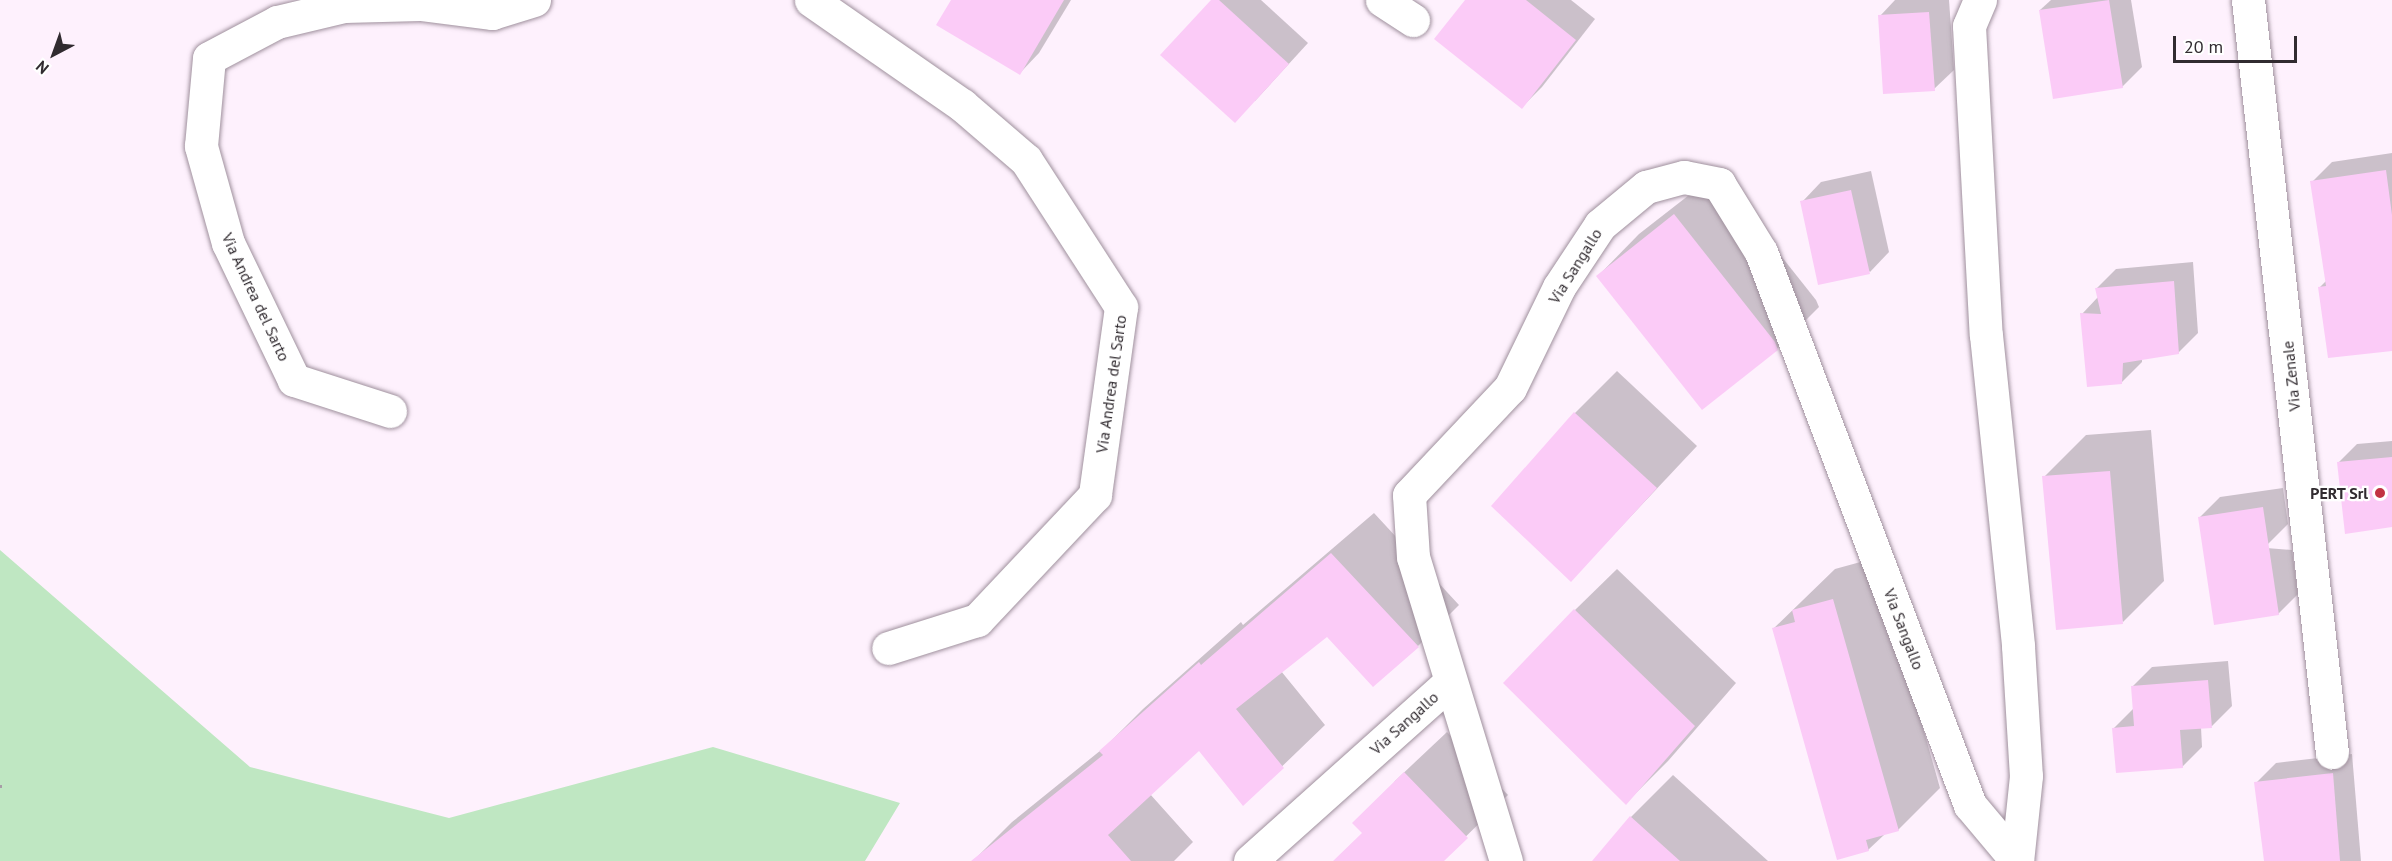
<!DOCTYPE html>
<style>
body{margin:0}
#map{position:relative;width:2392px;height:861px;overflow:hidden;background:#fef1fd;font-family:"PT Sans",sans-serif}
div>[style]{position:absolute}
.green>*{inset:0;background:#bfe7c2}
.shadow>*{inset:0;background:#0003}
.building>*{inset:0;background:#fbcbf7}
.path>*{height:4px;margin-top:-2px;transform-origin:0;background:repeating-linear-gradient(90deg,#a79da6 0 3px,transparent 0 7.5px)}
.roads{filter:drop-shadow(0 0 2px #9f909d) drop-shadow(0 0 2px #9f909d)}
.minor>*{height:33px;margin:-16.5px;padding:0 16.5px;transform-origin:16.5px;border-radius:16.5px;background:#fff}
.dots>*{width:16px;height:16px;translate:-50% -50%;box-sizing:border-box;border:3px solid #fff;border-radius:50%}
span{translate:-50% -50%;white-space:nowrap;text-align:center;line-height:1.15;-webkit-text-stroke:4.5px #fff;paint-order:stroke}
.street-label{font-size:16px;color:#312b30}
.poi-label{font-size:16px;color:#312b30;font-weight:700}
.right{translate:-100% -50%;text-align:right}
.north{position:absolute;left:24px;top:24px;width:60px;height:60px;-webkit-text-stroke:4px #fff;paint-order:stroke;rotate:221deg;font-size:16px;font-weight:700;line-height:24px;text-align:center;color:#312b30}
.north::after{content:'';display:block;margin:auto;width:21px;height:27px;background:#312b30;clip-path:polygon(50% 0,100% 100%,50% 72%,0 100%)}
.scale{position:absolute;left:2173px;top:36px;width:124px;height:27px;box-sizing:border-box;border:3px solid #312b30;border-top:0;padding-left:8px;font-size:18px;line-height:21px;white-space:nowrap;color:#312b30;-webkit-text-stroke:4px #fff;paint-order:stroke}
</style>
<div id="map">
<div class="green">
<i style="clip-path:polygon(0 550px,250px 767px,449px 818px,713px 747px,900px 803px,865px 861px,0 861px)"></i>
</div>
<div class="shadow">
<i style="clip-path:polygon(953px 0,1071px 0,1039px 53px,1020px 73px)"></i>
<i style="clip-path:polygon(1213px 0,1261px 0,1308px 43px,1255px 101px)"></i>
<i style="clip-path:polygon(1467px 0,1571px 0,1595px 19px,1542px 87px,1522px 107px)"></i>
<i style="clip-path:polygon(1895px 0,1949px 0,1954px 70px,1934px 89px,1880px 16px)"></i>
<i style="clip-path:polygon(2051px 0,2131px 0,2142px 67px,2122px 87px,2040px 10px)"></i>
<i style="clip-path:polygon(2392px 153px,2392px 349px,2319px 288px,2327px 280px,2312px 182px,2332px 162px)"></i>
<i style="clip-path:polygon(1871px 171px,1889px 252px,1870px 272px,1802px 202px,1821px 182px)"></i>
<i style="clip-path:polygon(1716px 174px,1816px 300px,1819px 307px,1777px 349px,1598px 276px,1639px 234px)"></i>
<i style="clip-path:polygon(2193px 262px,2198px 333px,2178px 353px,2142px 358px,2142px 362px,2122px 382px,2082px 314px,2098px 297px,2096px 289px,2116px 269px)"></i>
<i style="clip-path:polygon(1617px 371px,1697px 446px,1571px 580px,1493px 506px,1575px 413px)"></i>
<i style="clip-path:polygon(2151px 430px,2164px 581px,2123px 622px,2044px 477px,2086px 435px)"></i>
<i style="clip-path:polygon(2392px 441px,2392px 526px,2339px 462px,2357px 444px)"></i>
<i style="clip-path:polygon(2283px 488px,2288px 524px,2268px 544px,2254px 547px,2292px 550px,2298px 594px,2278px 614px,2200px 517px,2220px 497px)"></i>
<i style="clip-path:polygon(1374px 513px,1459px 605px,1418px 646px,1328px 635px,1281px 671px,1325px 725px,1244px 803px,1199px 749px,1150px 794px,1193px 842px,1174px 861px,973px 861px,1012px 822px,1106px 746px,1143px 709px,1241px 622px,1243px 625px)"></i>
<i style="clip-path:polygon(1875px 558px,1940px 788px,1898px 830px,1885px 834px,1868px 850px,1773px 629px,1835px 569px)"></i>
<i style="clip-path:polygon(1617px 569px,1736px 683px,1668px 761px,1626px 803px,1575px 610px)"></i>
<i style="clip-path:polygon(2228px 661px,2232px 706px,2212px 726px,2201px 727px,2202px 747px,2182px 767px,2114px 728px,2134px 708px,2132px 687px,2152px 667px)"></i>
<i style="clip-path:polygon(1447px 732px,1508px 795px,1441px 861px,1334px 861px,1363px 833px,1395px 781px)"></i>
<i style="clip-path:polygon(2352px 754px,2361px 861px,2265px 861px,2256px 783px,2276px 763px)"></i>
<i style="clip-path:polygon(1673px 775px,1768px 861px,1594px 861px,1631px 817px)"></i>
</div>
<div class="building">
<i style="clip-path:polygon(951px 0,1064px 0,1020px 75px,936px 25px)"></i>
<i style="clip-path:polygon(1211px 0,1219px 0,1289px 64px,1235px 123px,1160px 55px)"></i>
<i style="clip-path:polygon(1465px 0,1526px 0,1576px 40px,1522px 109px,1434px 39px)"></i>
<i style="clip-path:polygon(2109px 0,2123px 88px,2053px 99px,2039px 10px)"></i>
<i style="clip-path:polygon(1929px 12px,1935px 91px,1883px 94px,1878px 15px)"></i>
<i style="clip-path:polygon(2386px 170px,2392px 215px,2392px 351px,2328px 358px,2318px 287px,2326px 286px,2310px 181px)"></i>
<i style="clip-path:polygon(1851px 190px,1870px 274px,1818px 285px,1800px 201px)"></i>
<i style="clip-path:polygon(1674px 214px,1775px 342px,1778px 350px,1702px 410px,1596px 276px)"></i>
<i style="clip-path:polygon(2174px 281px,2179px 354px,2123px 363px,2122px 384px,2087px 387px,2080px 313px,2101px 314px,2095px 288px)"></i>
<i style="clip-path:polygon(1574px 412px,1657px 488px,1571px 582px,1491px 506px)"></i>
<i style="clip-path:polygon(2392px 457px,2392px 527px,2345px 534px,2337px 462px)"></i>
<i style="clip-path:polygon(2110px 471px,2123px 624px,2056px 630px,2042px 476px)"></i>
<i style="clip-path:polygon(2263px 507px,2279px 615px,2214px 625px,2198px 517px)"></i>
<i style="clip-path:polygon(1331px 553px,1419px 647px,1373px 687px,1327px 637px,1236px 709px,1284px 768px,1243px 806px,1199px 751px,1108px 835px,1131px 861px,971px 861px,1103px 755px,1099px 751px,1199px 662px,1201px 665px)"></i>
<i style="clip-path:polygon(1833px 599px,1899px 831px,1866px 840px,1869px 851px,1837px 860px,1772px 628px,1795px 622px,1792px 610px)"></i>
<i style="clip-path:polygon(1574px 609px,1695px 726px,1626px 805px,1503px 683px)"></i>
<i style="clip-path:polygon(2208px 680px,2212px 728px,2180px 730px,2183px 768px,2116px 773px,2112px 728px,2134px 726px,2131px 686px)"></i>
<i style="clip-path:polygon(1404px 772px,1468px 838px,1444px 861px,1333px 861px,1362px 833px,1352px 823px)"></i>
<i style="clip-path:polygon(2333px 773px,2340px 861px,2264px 861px,2254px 782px)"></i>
<i style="clip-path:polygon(1630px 816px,1680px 861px,1592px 861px)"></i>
</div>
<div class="path">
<i style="left:0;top:785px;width:4px;rotate:90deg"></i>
</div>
<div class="roads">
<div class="minor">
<i style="left:811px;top:0;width:184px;rotate:34.8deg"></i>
<i style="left:962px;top:105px;width:84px;rotate:40.7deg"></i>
<i style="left:1026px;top:160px;width:175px;rotate:57.1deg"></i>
<i style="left:1121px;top:307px;width:190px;rotate:97.9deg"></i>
<i style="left:1095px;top:495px;width:172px;rotate:133.3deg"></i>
<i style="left:977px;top:620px;width:93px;rotate:162.5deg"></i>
<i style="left:1382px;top:0;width:37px;rotate:33deg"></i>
<i style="left:1980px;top:0;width:28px;rotate:113deg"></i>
<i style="left:1969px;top:26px;width:309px;rotate:86.9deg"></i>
<i style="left:1986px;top:335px;width:313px;rotate:84.1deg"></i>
<i style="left:2018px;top:646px;width:130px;rotate:86.5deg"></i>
<i style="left:2026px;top:776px;width:85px;rotate:96deg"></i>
<i style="left:2248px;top:0;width:757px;rotate:83.63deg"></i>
<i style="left:390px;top:411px;width:101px;rotate:-162.1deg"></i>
<i style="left:294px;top:380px;width:152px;rotate:-115.7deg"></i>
<i style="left:228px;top:243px;width:101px;rotate:-105.6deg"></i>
<i style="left:201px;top:146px;width:88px;rotate:-84.8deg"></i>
<i style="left:209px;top:58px;width:77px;rotate:-27.9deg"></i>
<i style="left:277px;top:22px;width:69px;rotate:-13.4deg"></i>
<i style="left:344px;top:6px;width:76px;rotate:-1.5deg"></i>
<i style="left:420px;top:4px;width:73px;rotate:7.1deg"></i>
<i style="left:492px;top:13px;width:44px;rotate:-17.2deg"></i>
<i style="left:1250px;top:861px;width:268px;rotate:-41.8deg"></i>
<i style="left:1506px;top:861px;width:318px;rotate:-107deg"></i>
<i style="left:1413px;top:557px;width:62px;rotate:-93.7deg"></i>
<i style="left:1409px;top:495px;width:147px;rotate:-46.7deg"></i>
<i style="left:1510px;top:388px;width:112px;rotate:-64.1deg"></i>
<i style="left:1559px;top:287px;width:74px;rotate:-56.5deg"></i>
<i style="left:1600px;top:225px;width:60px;rotate:-39.6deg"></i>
<i style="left:1646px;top:187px;width:39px;rotate:-15deg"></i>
<i style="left:1684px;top:177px;width:36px;rotate:11deg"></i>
<i style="left:1719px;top:184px;width:80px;rotate:58.3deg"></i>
<i style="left:1761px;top:252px;width:591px;rotate:69.3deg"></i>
<i style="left:1970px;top:805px;width:73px;rotate:50deg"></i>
</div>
</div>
<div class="dots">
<i style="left:2380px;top:493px;background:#c23243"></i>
</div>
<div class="street-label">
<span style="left:1575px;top:266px;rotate:-58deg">Via Sangallo</span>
<span style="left:256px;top:297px;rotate:65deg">Via Andrea del Sarto</span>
<span style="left:2291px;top:376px;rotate:-96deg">Via Zenale</span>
<span style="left:1111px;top:384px;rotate:-82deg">Via Andrea del Sarto</span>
<span style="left:1904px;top:629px;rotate:69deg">Via Sangallo</span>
<span style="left:1404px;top:723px;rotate:-42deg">Via Sangallo</span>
</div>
<div class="poi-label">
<span class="right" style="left:2368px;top:493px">PERT Srl</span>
</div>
<div class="north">N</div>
<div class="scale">20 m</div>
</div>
